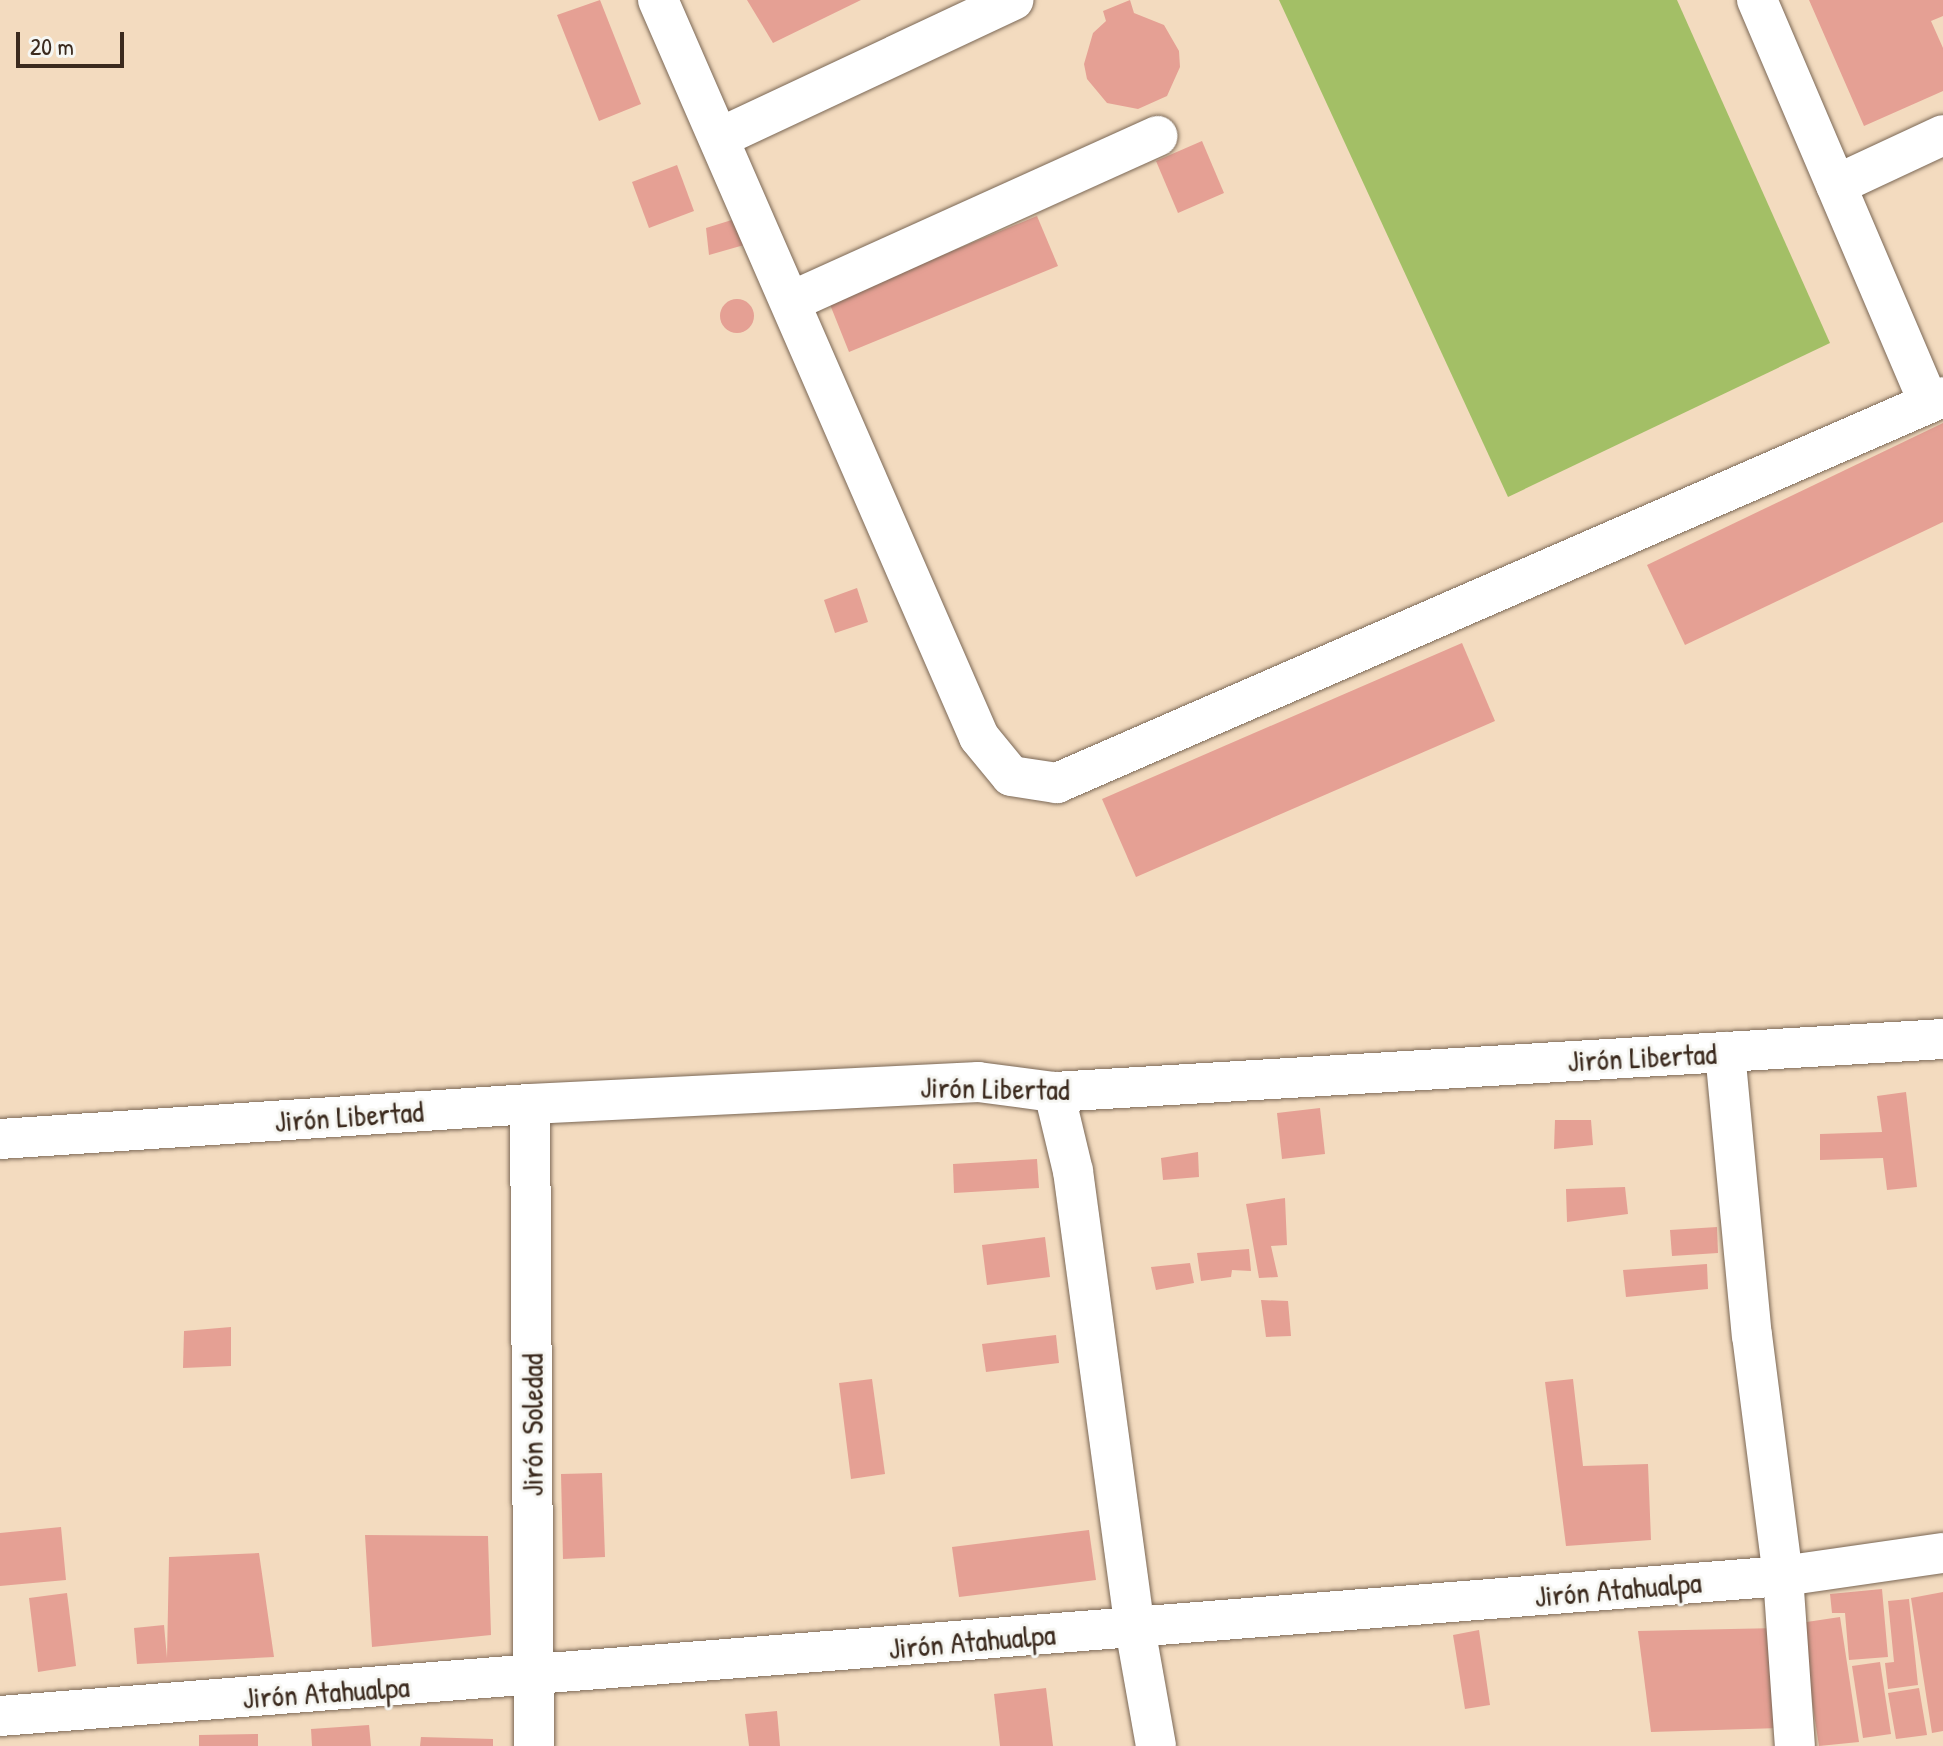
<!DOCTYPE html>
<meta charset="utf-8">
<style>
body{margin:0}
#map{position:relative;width:1943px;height:1746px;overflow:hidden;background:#f3dbbf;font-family:"Patrick Hand",sans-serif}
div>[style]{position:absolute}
.green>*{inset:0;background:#a3bf66}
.building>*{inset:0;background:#e5a094}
.round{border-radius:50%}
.roads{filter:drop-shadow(0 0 2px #7b6856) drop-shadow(0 0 2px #7b6856)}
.minor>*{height:40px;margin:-20px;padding:0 20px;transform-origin:20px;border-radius:20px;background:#fff}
span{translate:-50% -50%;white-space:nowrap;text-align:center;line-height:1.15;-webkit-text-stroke:6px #f6f6f2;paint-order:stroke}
.street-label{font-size:30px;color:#3b2a1e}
.scale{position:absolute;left:16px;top:32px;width:108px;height:36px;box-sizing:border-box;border:4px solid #3b2a1e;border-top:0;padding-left:10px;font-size:24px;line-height:28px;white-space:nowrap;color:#3b2a1e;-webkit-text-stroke:6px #f6f6f2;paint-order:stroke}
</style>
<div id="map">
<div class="green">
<i style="clip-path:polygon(1279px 0,1677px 0,1830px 343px,1508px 497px)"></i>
</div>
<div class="building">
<i style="clip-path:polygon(600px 0,641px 104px,599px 121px,557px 15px)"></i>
<i style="clip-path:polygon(747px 0,861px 0,773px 43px)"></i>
<i style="clip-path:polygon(1130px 0,1134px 13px,1164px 25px,1179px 51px,1180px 67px,1167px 96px,1138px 109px,1107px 103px,1087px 79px,1084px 64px,1093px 33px,1106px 21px,1103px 11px)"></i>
<i style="clip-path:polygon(1809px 0,1943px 0,1943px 16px,1931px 21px,1943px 48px,1943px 91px,1864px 126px)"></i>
<i style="clip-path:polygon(1202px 141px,1224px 193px,1178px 213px,1156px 161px)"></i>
<i style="clip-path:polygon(677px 165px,694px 211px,649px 228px,632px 182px)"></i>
<i style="clip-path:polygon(1037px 216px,1058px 266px,849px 352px,829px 302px)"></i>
<i style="clip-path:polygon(735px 219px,751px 243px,709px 255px,706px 228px)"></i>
<i class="round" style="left:720px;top:299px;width:34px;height:34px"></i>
<i style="clip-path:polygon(1943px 423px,1943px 522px,1685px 645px,1647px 565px)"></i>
<i style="clip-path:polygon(857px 588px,868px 622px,835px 633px,824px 600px)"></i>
<i style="clip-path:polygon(1462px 643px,1495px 721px,1136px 877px,1102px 799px)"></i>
<i style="clip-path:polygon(1906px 1092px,1917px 1187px,1887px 1190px,1883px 1158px,1820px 1160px,1820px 1134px,1882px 1132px,1877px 1096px)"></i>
<i style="clip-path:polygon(1320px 1108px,1325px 1154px,1282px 1159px,1277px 1113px)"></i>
<i style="clip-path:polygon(1555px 1120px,1591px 1120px,1593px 1145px,1554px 1149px)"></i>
<i style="clip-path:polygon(1198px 1152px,1199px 1177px,1163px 1180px,1161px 1158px)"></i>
<i style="clip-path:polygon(1037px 1159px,1039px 1188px,954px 1193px,953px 1164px)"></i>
<i style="clip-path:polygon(1625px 1187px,1628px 1214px,1567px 1222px,1566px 1189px)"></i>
<i style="clip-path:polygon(1285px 1198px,1287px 1245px,1271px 1246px,1278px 1277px,1259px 1278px,1246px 1204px)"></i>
<i style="clip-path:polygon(1717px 1227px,1718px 1253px,1672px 1256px,1670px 1230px)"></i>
<i style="clip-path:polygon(1045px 1237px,1050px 1277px,987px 1285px,982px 1245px)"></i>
<i style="clip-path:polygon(1249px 1249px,1251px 1271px,1232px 1270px,1231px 1277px,1201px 1281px,1197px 1253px)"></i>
<i style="clip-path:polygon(1190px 1263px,1194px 1283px,1156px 1290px,1151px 1267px)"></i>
<i style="clip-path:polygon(1707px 1264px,1708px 1289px,1626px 1297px,1623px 1270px)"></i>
<i style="clip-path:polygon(1261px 1300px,1288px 1301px,1291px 1336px,1266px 1337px)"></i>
<i style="clip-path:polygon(231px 1327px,231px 1366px,183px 1368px,184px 1331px)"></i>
<i style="clip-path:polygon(1056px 1335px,1059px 1363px,986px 1372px,982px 1344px)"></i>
<i style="clip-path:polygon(872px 1379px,885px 1474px,851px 1479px,839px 1383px)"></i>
<i style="clip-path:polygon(1573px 1379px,1583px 1466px,1648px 1464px,1651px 1540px,1566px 1546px,1545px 1382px)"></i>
<i style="clip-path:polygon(602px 1473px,605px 1557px,563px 1559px,561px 1474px)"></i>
<i style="clip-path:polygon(61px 1527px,66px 1580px,0 1586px,0 1533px)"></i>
<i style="clip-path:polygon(1089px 1530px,1096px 1580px,959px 1597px,952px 1547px)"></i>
<i style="clip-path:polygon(365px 1535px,488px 1536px,491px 1635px,372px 1647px)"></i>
<i style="clip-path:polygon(259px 1553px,274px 1657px,137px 1664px,134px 1628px,164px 1625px,167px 1658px,169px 1557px)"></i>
<i style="clip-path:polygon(1882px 1589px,1888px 1657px,1849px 1660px,1845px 1613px,1832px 1613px,1830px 1594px)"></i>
<i style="clip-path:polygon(1943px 1592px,1943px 1731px,1932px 1733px,1911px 1598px)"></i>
<i style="clip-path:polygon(67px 1593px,76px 1666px,38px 1672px,29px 1598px)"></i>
<i style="clip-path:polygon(1909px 1599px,1918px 1685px,1888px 1689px,1885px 1663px,1894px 1662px,1888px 1601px)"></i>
<i style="clip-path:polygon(1840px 1617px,1859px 1742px,1819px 1746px,1800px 1623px)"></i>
<i style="clip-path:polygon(1778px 1628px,1780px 1728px,1651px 1732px,1638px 1631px)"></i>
<i style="clip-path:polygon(1479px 1630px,1490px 1705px,1465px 1709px,1453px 1635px)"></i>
<i style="clip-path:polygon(1880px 1662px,1891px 1734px,1863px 1738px,1852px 1666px)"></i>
<i style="clip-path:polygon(1046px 1688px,1053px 1746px,1000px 1746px,994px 1694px)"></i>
<i style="clip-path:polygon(1919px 1688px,1927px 1735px,1896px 1739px,1888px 1693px)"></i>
<i style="clip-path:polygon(777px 1711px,780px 1746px,749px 1746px,745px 1714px)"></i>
<i style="clip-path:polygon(369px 1725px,371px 1746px,312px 1746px,311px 1729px)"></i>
<i style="clip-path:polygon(258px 1734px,258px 1746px,199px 1746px,199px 1735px)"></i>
<i style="clip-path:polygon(421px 1737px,493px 1739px,493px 1746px,420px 1746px)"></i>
</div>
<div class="roads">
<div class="minor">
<i style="left:658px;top:0;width:804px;rotate:66.46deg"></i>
<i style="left:979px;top:737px;width:50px;rotate:50.6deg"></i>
<i style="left:1011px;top:776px;width:47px;rotate:8.7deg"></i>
<i style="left:1057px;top:783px;width:966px;rotate:-23.54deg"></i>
<i style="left:1757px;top:0;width:438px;rotate:66.9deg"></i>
<i style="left:721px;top:137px;width:323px;rotate:-25.1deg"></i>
<i style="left:1836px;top:185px;width:118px;rotate:-25deg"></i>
<i style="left:792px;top:301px;width:401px;rotate:-24.3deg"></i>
<i style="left:1725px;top:1052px;width:284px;rotate:84.6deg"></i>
<i style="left:1752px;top:1335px;width:243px;rotate:82.7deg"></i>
<i style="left:1783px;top:1576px;width:170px;rotate:86deg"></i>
<i style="left:1054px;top:1092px;width:81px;rotate:76.5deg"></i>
<i style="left:1073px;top:1171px;width:461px;rotate:82.3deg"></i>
<i style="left:1135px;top:1628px;width:120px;rotate:79.9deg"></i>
<i style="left:530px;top:1104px;width:642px;rotate:89.64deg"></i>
<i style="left:0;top:1139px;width:531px;rotate:-3.78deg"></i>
<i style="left:530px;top:1104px;width:449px;rotate:-2.8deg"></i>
<i style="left:978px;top:1082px;width:77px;rotate:7.5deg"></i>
<i style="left:1054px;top:1092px;width:891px;rotate:-3.41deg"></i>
<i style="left:0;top:1716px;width:1788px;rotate:-4.49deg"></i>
<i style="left:1783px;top:1576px;width:162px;rotate:-8.2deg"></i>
</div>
</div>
<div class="street-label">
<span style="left:1642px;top:1057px;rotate:-3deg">Jirón Libertad</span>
<span style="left:995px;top:1088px;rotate:1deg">Jirón Libertad</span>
<span style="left:349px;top:1116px;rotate:-4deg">Jirón Libertad</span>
<span style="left:532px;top:1425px;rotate:-90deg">Jirón Soledad</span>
<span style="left:1618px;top:1589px;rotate:-5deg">Jirón Atahualpa</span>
<span style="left:972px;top:1641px;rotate:-5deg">Jirón Atahualpa</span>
<span style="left:326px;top:1692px;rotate:-4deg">Jirón Atahualpa</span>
</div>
<div class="scale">20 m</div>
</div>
